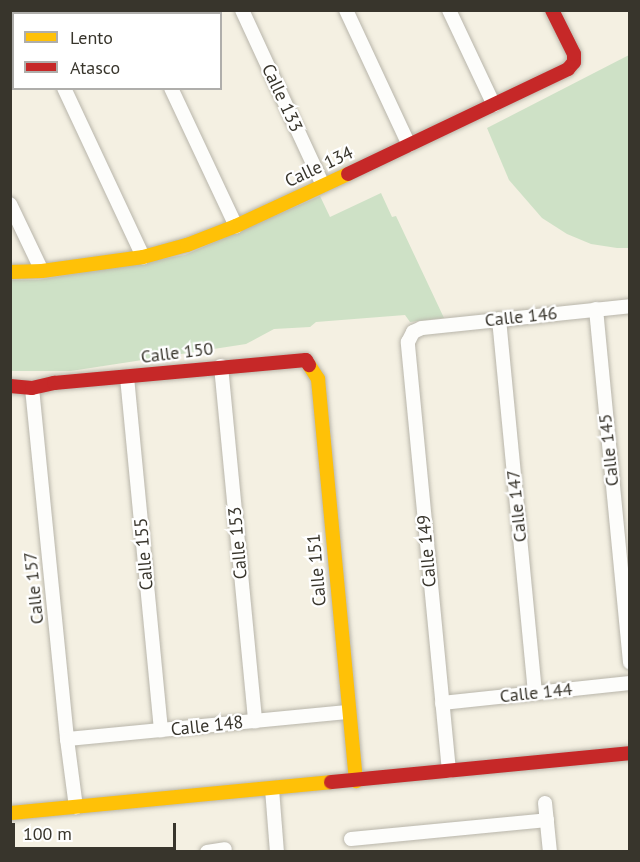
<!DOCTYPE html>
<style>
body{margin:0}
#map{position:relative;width:640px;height:862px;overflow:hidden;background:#f4f0e2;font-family:"PT Sans",sans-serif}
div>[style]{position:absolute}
.green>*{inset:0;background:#cee1c6}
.roads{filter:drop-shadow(0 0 2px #b8b5aa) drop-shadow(0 0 2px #b8b5aa)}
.street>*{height:14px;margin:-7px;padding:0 7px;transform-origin:7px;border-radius:7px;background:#fdfdfb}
.slow>*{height:14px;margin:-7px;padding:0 7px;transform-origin:7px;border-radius:7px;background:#ffc107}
.jam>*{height:14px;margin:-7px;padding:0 7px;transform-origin:7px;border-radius:7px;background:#c62828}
span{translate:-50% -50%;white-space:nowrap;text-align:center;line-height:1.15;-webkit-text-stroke:4.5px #fff;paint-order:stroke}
.street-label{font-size:18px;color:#38352c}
.frame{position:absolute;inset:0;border:12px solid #38352c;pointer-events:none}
.legend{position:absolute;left:12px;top:12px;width:210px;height:78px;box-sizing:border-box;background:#fff;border:2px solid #afaeab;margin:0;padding:8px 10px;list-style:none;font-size:18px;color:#38352c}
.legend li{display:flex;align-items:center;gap:12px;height:30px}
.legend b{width:30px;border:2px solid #afaeab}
.scale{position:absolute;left:12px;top:823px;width:164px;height:27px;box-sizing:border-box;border:3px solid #38352c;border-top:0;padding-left:8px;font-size:18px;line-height:21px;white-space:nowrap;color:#38352c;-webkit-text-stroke:4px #fff;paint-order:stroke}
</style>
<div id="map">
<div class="green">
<i style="clip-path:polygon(629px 55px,629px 248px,617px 248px,591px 244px,567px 234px,542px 218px,509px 180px,487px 128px)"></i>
<i style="clip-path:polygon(381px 193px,392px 217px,396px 216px,444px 318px,410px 322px,405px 315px,316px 322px,310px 327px,274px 329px,246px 344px,71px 371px,11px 371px,11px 280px,38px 280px,185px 255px,320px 196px,330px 217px)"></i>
</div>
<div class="roads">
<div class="street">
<i style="left:27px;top:10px;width:4px;rotate:63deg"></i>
<i style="left:134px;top:10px;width:4px;rotate:63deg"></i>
<i style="left:242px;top:10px;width:193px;rotate:65.2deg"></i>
<i style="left:346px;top:10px;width:149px;rotate:65deg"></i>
<i style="left:449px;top:10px;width:105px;rotate:64.7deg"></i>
<i style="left:64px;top:88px;width:187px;rotate:64.9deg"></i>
<i style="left:171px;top:88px;width:153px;rotate:64.8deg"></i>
<i style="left:10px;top:204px;width:74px;rotate:64.5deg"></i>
<i style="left:596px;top:309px;width:355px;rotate:84.5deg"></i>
<i style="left:499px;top:319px;width:375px;rotate:84.5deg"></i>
<i style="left:221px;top:366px;width:357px;rotate:84.5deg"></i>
<i style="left:127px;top:377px;width:355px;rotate:84.5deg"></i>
<i style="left:32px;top:388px;width:353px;rotate:84.3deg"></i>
<i style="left:67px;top:739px;width:69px;rotate:82.5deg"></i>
<i style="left:442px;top:703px;width:189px;rotate:-6.1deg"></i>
<i style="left:67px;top:739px;width:282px;rotate:-5.5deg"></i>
<i style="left:449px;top:771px;width:431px;rotate:-95.5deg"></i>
<i style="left:408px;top:342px;width:11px;rotate:-63deg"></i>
<i style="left:413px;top:332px;width:10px;rotate:-24deg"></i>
<i style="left:422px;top:328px;width:209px;rotate:-6deg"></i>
<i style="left:272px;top:789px;width:63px;rotate:85.5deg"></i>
<i style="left:545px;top:803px;width:49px;rotate:84.2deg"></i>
<i style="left:351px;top:839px;width:197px;rotate:-5.5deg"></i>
<i style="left:207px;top:852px;width:18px;rotate:-9deg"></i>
</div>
<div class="slow">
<i style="left:10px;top:272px;width:32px;rotate:-2deg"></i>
<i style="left:42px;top:271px;width:102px;rotate:-7.9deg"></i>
<i style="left:143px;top:257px;width:46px;rotate:-15.3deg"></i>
<i style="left:187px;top:245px;width:53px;rotate:-21.2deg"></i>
<i style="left:236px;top:226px;width:123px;rotate:-24.9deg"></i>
<i style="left:309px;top:365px;width:17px;rotate:57deg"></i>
<i style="left:318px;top:379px;width:404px;rotate:84.6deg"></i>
<i style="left:10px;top:813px;width:322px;rotate:-5.5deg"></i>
</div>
<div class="jam">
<i style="left:348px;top:174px;width:244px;rotate:-25.5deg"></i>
<i style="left:568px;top:69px;width:9px;rotate:-49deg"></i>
<i style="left:574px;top:62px;width:8px;rotate:-90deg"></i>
<i style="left:574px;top:54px;width:49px;rotate:-116.6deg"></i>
<i style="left:10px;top:386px;width:22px;rotate:5deg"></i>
<i style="left:32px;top:388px;width:23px;rotate:-13deg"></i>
<i style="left:54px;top:383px;width:253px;rotate:-5.2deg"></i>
<i style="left:306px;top:360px;width:6px;rotate:59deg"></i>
<i style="left:331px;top:782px;width:300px;rotate:-5.5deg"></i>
</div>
</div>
<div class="street-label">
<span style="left:282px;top:98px;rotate:65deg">Calle 133</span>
<span style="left:319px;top:167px;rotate:-25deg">Calle 134</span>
<span style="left:521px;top:317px;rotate:-6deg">Calle 146</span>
<span style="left:177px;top:353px;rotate:-7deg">Calle 150</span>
<span style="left:609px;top:450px;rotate:-96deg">Calle 145</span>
<span style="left:517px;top:506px;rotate:-96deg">Calle 147</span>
<span style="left:238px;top:543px;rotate:-95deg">Calle 153</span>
<span style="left:427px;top:551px;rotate:-95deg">Calle 149</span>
<span style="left:144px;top:554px;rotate:-95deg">Calle 155</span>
<span style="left:317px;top:570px;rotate:-95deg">Calle 151</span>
<span style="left:34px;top:588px;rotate:-96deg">Calle 157</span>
<span style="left:536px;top:693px;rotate:-6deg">Calle 144</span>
<span style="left:207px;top:726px;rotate:-6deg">Calle 148</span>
</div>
<div class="frame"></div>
<ul class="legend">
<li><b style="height:8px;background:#ffc107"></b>Lento</li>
<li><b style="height:8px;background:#c62828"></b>Atasco</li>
</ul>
<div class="scale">100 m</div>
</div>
